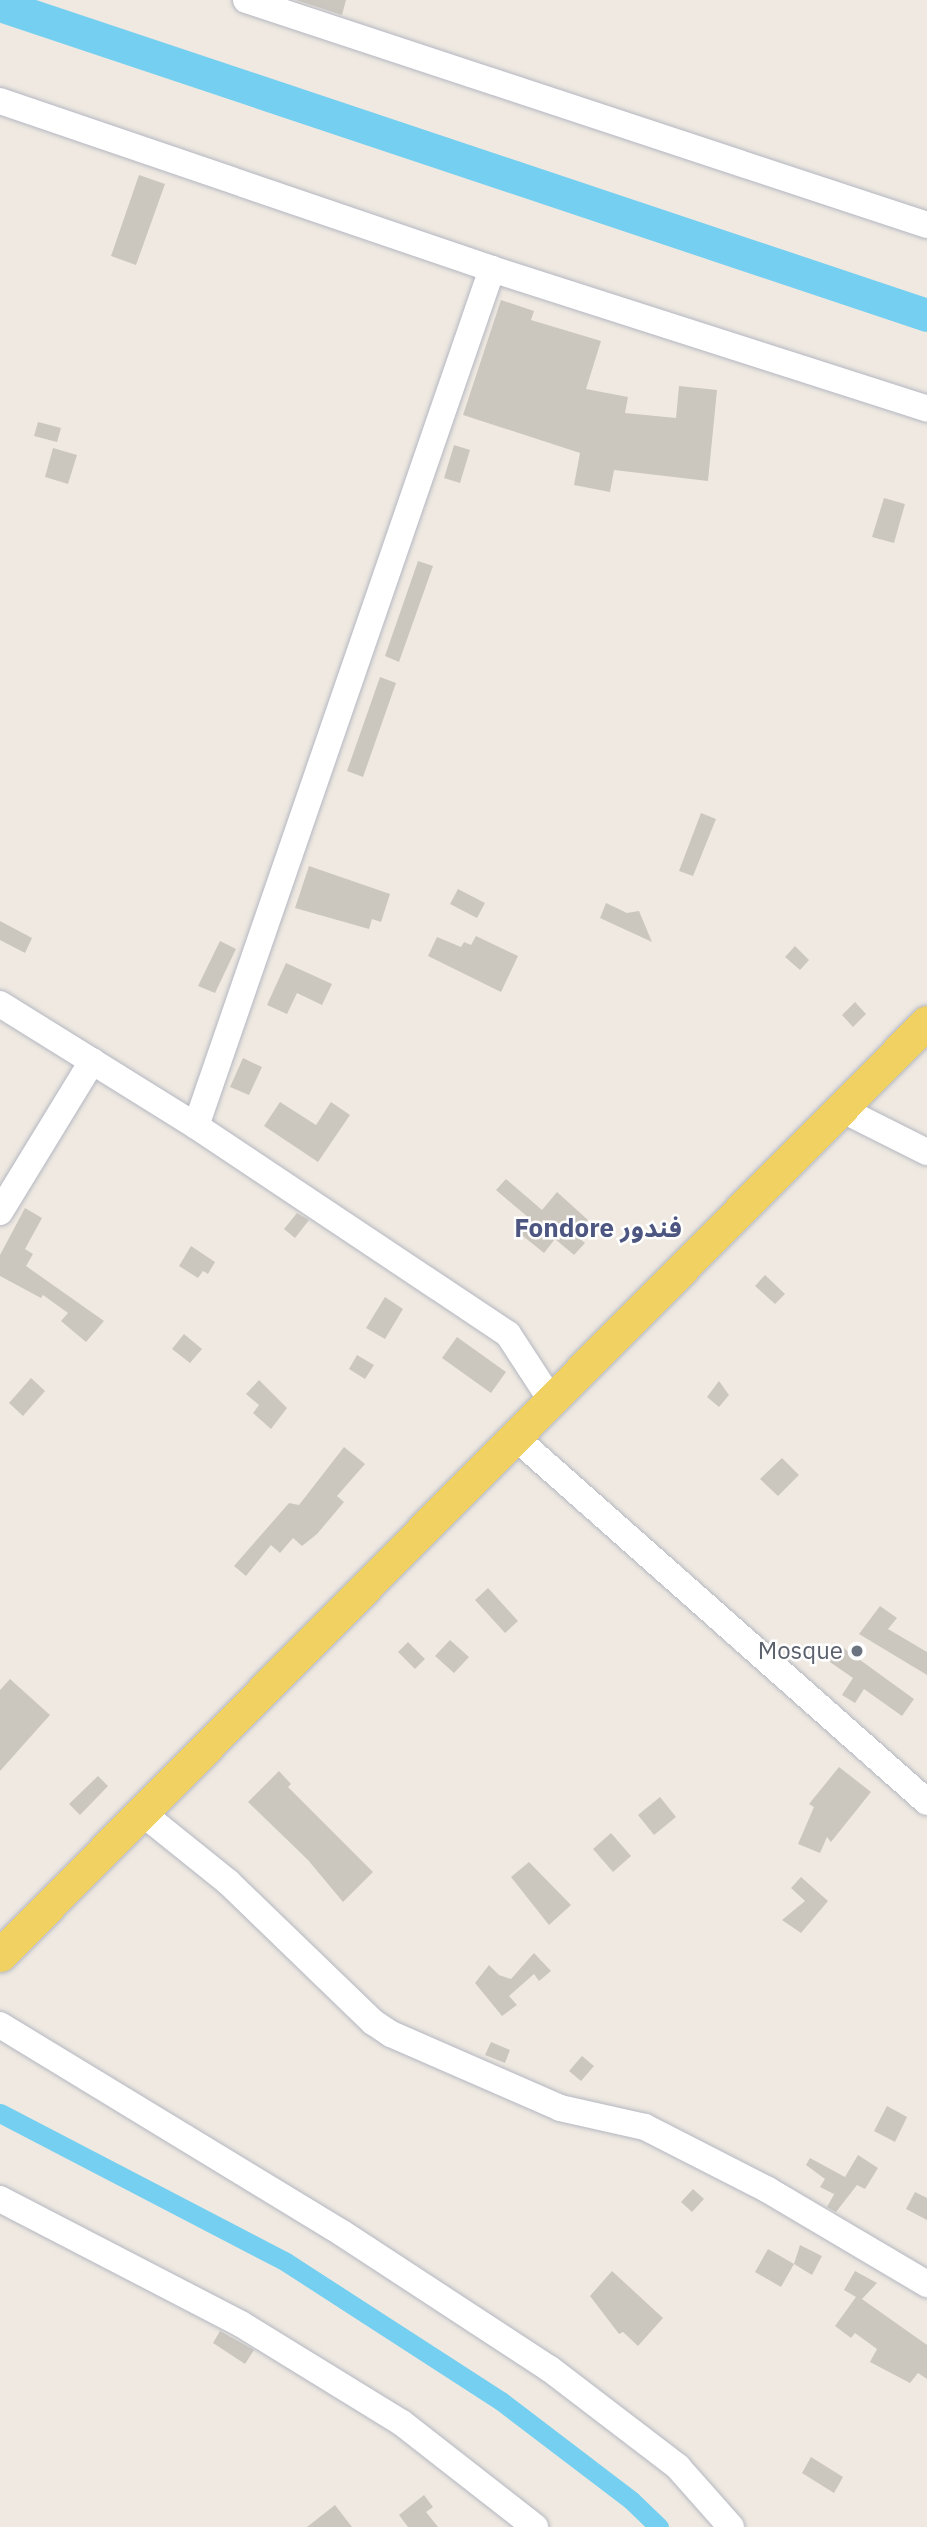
<!DOCTYPE html>
<meta charset="utf-8">
<style>
body{margin:0}
#map{position:relative;width:927px;height:2527px;overflow:hidden;background:#efe9e1;font-family:"IBM Plex Sans","Noto Sans Arabic",sans-serif}
div>[style]{position:absolute}
.canal>*{height:19px;margin:-9.5px;padding:0 9.5px;transform-origin:9.5px;border-radius:9.5px;background:#75cff0}
.river>*{height:33px;margin:-16.5px;padding:0 16.5px;transform-origin:16.5px;border-radius:16.5px;background:#75cff0}
.building>*{inset:0;background:#cbc7bf}
.roads{filter:drop-shadow(0 0 2px #b4b7c1) drop-shadow(0 0 2px #b4b7c1)}
.minor>*{height:26px;margin:-13px;padding:0 13px;transform-origin:13px;border-radius:13px;background:#fff}
.major>*{height:33px;margin:-16.5px;padding:0 16.5px;transform-origin:16.5px;border-radius:16.5px;background:#f2d163}
.dots>*{width:19px;height:19px;translate:-50% -50%;box-sizing:border-box;border:4px solid #fff;border-radius:50%}
span{translate:-50% -50%;white-space:nowrap;text-align:center;line-height:1.15;-webkit-text-stroke:5px #fff;paint-order:stroke}
.worship-label{font-size:24px;color:#5b616d}
.right{translate:-100% -50%;text-align:right}
.neighbourhood-label{font-size:26px;color:#4d5680;font-weight:700}
</style>
<div id="map">
<div class="canal">
<i style="left:0;top:2113px;width:322px;rotate:27.5deg"></i>
<i style="left:286px;top:2262px;width:256px;rotate:32.9deg"></i>
<i style="left:501px;top:2401px;width:163px;rotate:37.3deg"></i>
<i style="left:631px;top:2500px;width:39px;rotate:44deg"></i>
</div>
<div class="river">
<i style="left:0;top:5px;width:977px;rotate:18.49deg"></i>
</div>
<div class="building">
<i style="clip-path:polygon(296px 0,346px 0,342px 15px)"></i>
<i style="clip-path:polygon(139px 175px,165px 184px,136px 265px,111px 256px)"></i>
<i style="clip-path:polygon(501px 300px,534px 311px,531px 320px,601px 341px,586px 389px,628px 397px,625px 413px,676px 418px,679px 386px,717px 390px,708px 481px,614px 470px,610px 492px,574px 485px,580px 453px,463px 415px)"></i>
<i style="clip-path:polygon(38px 422px,61px 428px,57px 442px,34px 436px)"></i>
<i style="clip-path:polygon(454px 445px,470px 450px,460px 483px,444px 478px)"></i>
<i style="clip-path:polygon(53px 448px,77px 455px,68px 484px,45px 477px)"></i>
<i style="clip-path:polygon(884px 498px,905px 504px,894px 543px,872px 537px)"></i>
<i style="clip-path:polygon(418px 561px,433px 566px,399px 662px,385px 656px)"></i>
<i style="clip-path:polygon(380px 677px,396px 683px,363px 777px,347px 771px)"></i>
<i style="clip-path:polygon(701px 813px,716px 819px,693px 876px,679px 871px)"></i>
<i style="clip-path:polygon(309px 866px,390px 894px,381px 922px,372px 919px,369px 929px,295px 908px)"></i>
<i style="clip-path:polygon(458px 889px,485px 903px,477px 918px,450px 904px)"></i>
<i style="clip-path:polygon(606px 903px,627px 913px,639px 911px,652px 942px,600px 918px)"></i>
<i style="clip-path:polygon(0 921px,32px 938px,25px 953px,0 940px)"></i>
<i style="clip-path:polygon(476px 936px,518px 956px,501px 992px,428px 956px,437px 937px,461px 947px,464px 942px,471px 945px)"></i>
<i style="clip-path:polygon(220px 941px,236px 949px,215px 993px,198px 986px)"></i>
<i style="clip-path:polygon(795px 946px,809px 960px,800px 970px,785px 957px)"></i>
<i style="clip-path:polygon(286px 963px,332px 984px,322px 1005px,297px 993px,287px 1014px,267px 1005px)"></i>
<i style="clip-path:polygon(855px 1002px,866px 1014px,853px 1027px,842px 1015px)"></i>
<i style="clip-path:polygon(243px 1058px,262px 1067px,249px 1095px,230px 1087px)"></i>
<i style="clip-path:polygon(280px 1102px,316px 1125px,331px 1102px,350px 1115px,318px 1162px,264px 1126px)"></i>
<i style="clip-path:polygon(506px 1179px,542px 1210px,557px 1192px,588px 1220px,575px 1235px,585px 1243px,574px 1255px,555px 1239px,544px 1253px,518px 1232px,529px 1218px,496px 1190px)"></i>
<i style="clip-path:polygon(25px 1208px,42px 1218px,25px 1249px,33px 1254px,26px 1266px,104px 1321px,86px 1342px,61px 1321px,68px 1313px,43px 1295px,41px 1298px,0 1276px,0 1255px)"></i>
<i style="clip-path:polygon(297px 1213px,309px 1220px,295px 1238px,284px 1229px)"></i>
<i style="clip-path:polygon(191px 1246px,215px 1262px,208px 1274px,203px 1271px,198px 1278px,179px 1266px)"></i>
<i style="clip-path:polygon(765px 1275px,785px 1294px,775px 1304px,755px 1286px)"></i>
<i style="clip-path:polygon(385px 1297px,403px 1309px,385px 1339px,366px 1328px)"></i>
<i style="clip-path:polygon(184px 1334px,202px 1349px,190px 1363px,172px 1349px)"></i>
<i style="clip-path:polygon(457px 1337px,506px 1372px,491px 1393px,442px 1358px)"></i>
<i style="clip-path:polygon(357px 1355px,374px 1365px,365px 1379px,349px 1369px)"></i>
<i style="clip-path:polygon(31px 1378px,45px 1391px,23px 1416px,9px 1403px)"></i>
<i style="clip-path:polygon(259px 1380px,287px 1408px,271px 1429px,253px 1413px,259px 1405px,246px 1394px)"></i>
<i style="clip-path:polygon(719px 1381px,729px 1395px,719px 1407px,707px 1397px)"></i>
<i style="clip-path:polygon(344px 1447px,365px 1464px,337px 1496px,344px 1502px,317px 1534px,302px 1546px,293px 1538px,280px 1553px,271px 1545px,246px 1576px,234px 1566px,289px 1503px,299px 1505px)"></i>
<i style="clip-path:polygon(782px 1458px,799px 1475px,778px 1496px,760px 1479px)"></i>
<i style="clip-path:polygon(488px 1588px,518px 1621px,505px 1633px,475px 1600px)"></i>
<i style="clip-path:polygon(880px 1606px,897px 1618px,888px 1629px,927px 1652px,927px 1675px,859px 1634px)"></i>
<i style="clip-path:polygon(450px 1640px,469px 1657px,454px 1673px,435px 1656px)"></i>
<i style="clip-path:polygon(408px 1642px,425px 1659px,415px 1669px,398px 1652px)"></i>
<i style="clip-path:polygon(838px 1644px,914px 1699px,902px 1716px,864px 1689px,855px 1703px,842px 1695px,853px 1678px,827px 1660px)"></i>
<i style="clip-path:polygon(10px 1679px,50px 1715px,0 1771px,0 1690px)"></i>
<i style="clip-path:polygon(839px 1767px,871px 1792px,831px 1842px,827px 1837px,820px 1853px,798px 1844px,814px 1807px,809px 1804px)"></i>
<i style="clip-path:polygon(279px 1771px,291px 1784px,288px 1787px,373px 1872px,343px 1902px,308px 1860px,248px 1802px)"></i>
<i style="clip-path:polygon(98px 1776px,108px 1786px,80px 1815px,69px 1804px)"></i>
<i style="clip-path:polygon(660px 1797px,676px 1817px,654px 1835px,638px 1815px)"></i>
<i style="clip-path:polygon(611px 1833px,631px 1856px,613px 1872px,593px 1849px)"></i>
<i style="clip-path:polygon(529px 1862px,571px 1905px,549px 1925px,511px 1877px)"></i>
<i style="clip-path:polygon(801px 1877px,828px 1901px,801px 1933px,782px 1920px,805px 1901px,791px 1888px)"></i>
<i style="clip-path:polygon(534px 1953px,551px 1971px,539px 1981px,534px 1974px,509px 1996px,517px 2005px,502px 2016px,475px 1983px,489px 1965px,499px 1975px,511px 1979px)"></i>
<i style="clip-path:polygon(491px 2042px,510px 2050px,505px 2063px,485px 2055px)"></i>
<i style="clip-path:polygon(582px 2056px,594px 2066px,581px 2081px,569px 2071px)"></i>
<i style="clip-path:polygon(887px 2106px,907px 2117px,895px 2142px,874px 2131px)"></i>
<i style="clip-path:polygon(858px 2155px,878px 2168px,865px 2189px,857px 2185px,836px 2212px,827px 2207px,837px 2189px,834px 2194px,820px 2187px,825px 2179px,806px 2165px,810px 2158px,845px 2177px)"></i>
<i style="clip-path:polygon(693px 2189px,704px 2199px,692px 2212px,681px 2202px)"></i>
<i style="clip-path:polygon(915px 2192px,927px 2198px,927px 2220px,906px 2209px)"></i>
<i style="clip-path:polygon(800px 2245px,822px 2256px,812px 2275px,794px 2264px)"></i>
<i style="clip-path:polygon(768px 2249px,794px 2264px,781px 2287px,755px 2272px)"></i>
<i style="clip-path:polygon(612px 2271px,663px 2318px,638px 2346px,623px 2332px,619px 2334px,590px 2296px)"></i>
<i style="clip-path:polygon(855px 2271px,877px 2283px,862px 2299px,927px 2345px,927px 2379px,918px 2373px,910px 2383px,870px 2362px,877px 2349px,855px 2333px,851px 2338px,835px 2326px,856px 2297px,844px 2290px)"></i>
<i style="clip-path:polygon(220px 2331px,254px 2350px,245px 2364px,213px 2343px)"></i>
<i style="clip-path:polygon(811px 2457px,843px 2477px,834px 2493px,802px 2473px)"></i>
<i style="clip-path:polygon(424px 2495px,433px 2507px,426px 2512px,438px 2527px,408px 2527px,399px 2515px)"></i>
<i style="clip-path:polygon(335px 2505px,352px 2527px,307px 2527px)"></i>
</div>
<div class="roads">
<div class="minor">
<i style="left:246px;top:0;width:717px;rotate:18.28deg"></i>
<i style="left:0;top:101px;width:520px;rotate:18.85deg"></i>
<i style="left:492px;top:269px;width:457px;rotate:17.8deg"></i>
<i style="left:0;top:1004px;width:231px;rotate:31.9deg"></i>
<i style="left:196px;top:1126px;width:375px;rotate:33.7deg"></i>
<i style="left:508px;top:1334px;width:79px;rotate:56.9deg"></i>
<i style="left:841px;top:1109px;width:96px;rotate:26.6deg"></i>
<i style="left:196px;top:1126px;width:907px;rotate:-70.95deg"></i>
<i style="left:0;top:1212px;width:177px;rotate:-58.6deg"></i>
<i style="left:515px;top:1437px;width:550px;rotate:41.54deg"></i>
<i style="left:141px;top:1812px;width:112px;rotate:38.8deg"></i>
<i style="left:228px;top:1882px;width:202px;rotate:44deg"></i>
<i style="left:373px;top:2022px;width:22px;rotate:34deg"></i>
<i style="left:391px;top:2034px;width:184px;rotate:23.6deg"></i>
<i style="left:560px;top:2108px;width:87px;rotate:12.6deg"></i>
<i style="left:645px;top:2127px;width:138px;rotate:27.1deg"></i>
<i style="left:768px;top:2190px;width:185px;rotate:30.6deg"></i>
<i style="left:0;top:2025px;width:400px;rotate:31.3deg"></i>
<i style="left:342px;top:2233px;width:249px;rotate:33.2deg"></i>
<i style="left:550px;top:2369px;width:161px;rotate:37.4deg"></i>
<i style="left:678px;top:2467px;width:80px;rotate:48.5deg"></i>
<i style="left:0;top:2199px;width:271px;rotate:27.4deg"></i>
<i style="left:241px;top:2324px;width:189px;rotate:31.6deg"></i>
<i style="left:402px;top:2423px;width:169px;rotate:38deg"></i>
</div>
<div class="major">
<i style="left:0;top:1955px;width:1315px;rotate:-45.18deg"></i>
</div>
</div>
<div class="dots">
<i style="left:857px;top:1651px;background:#6b7280"></i>
</div>
<div class="worship-label">
<span class="right" style="left:843px;top:1651px">Mosque</span>
</div>
<div class="neighbourhood-label">
<span style="left:598px;top:1228px">Fondore فندور</span>
</div>
</div>
